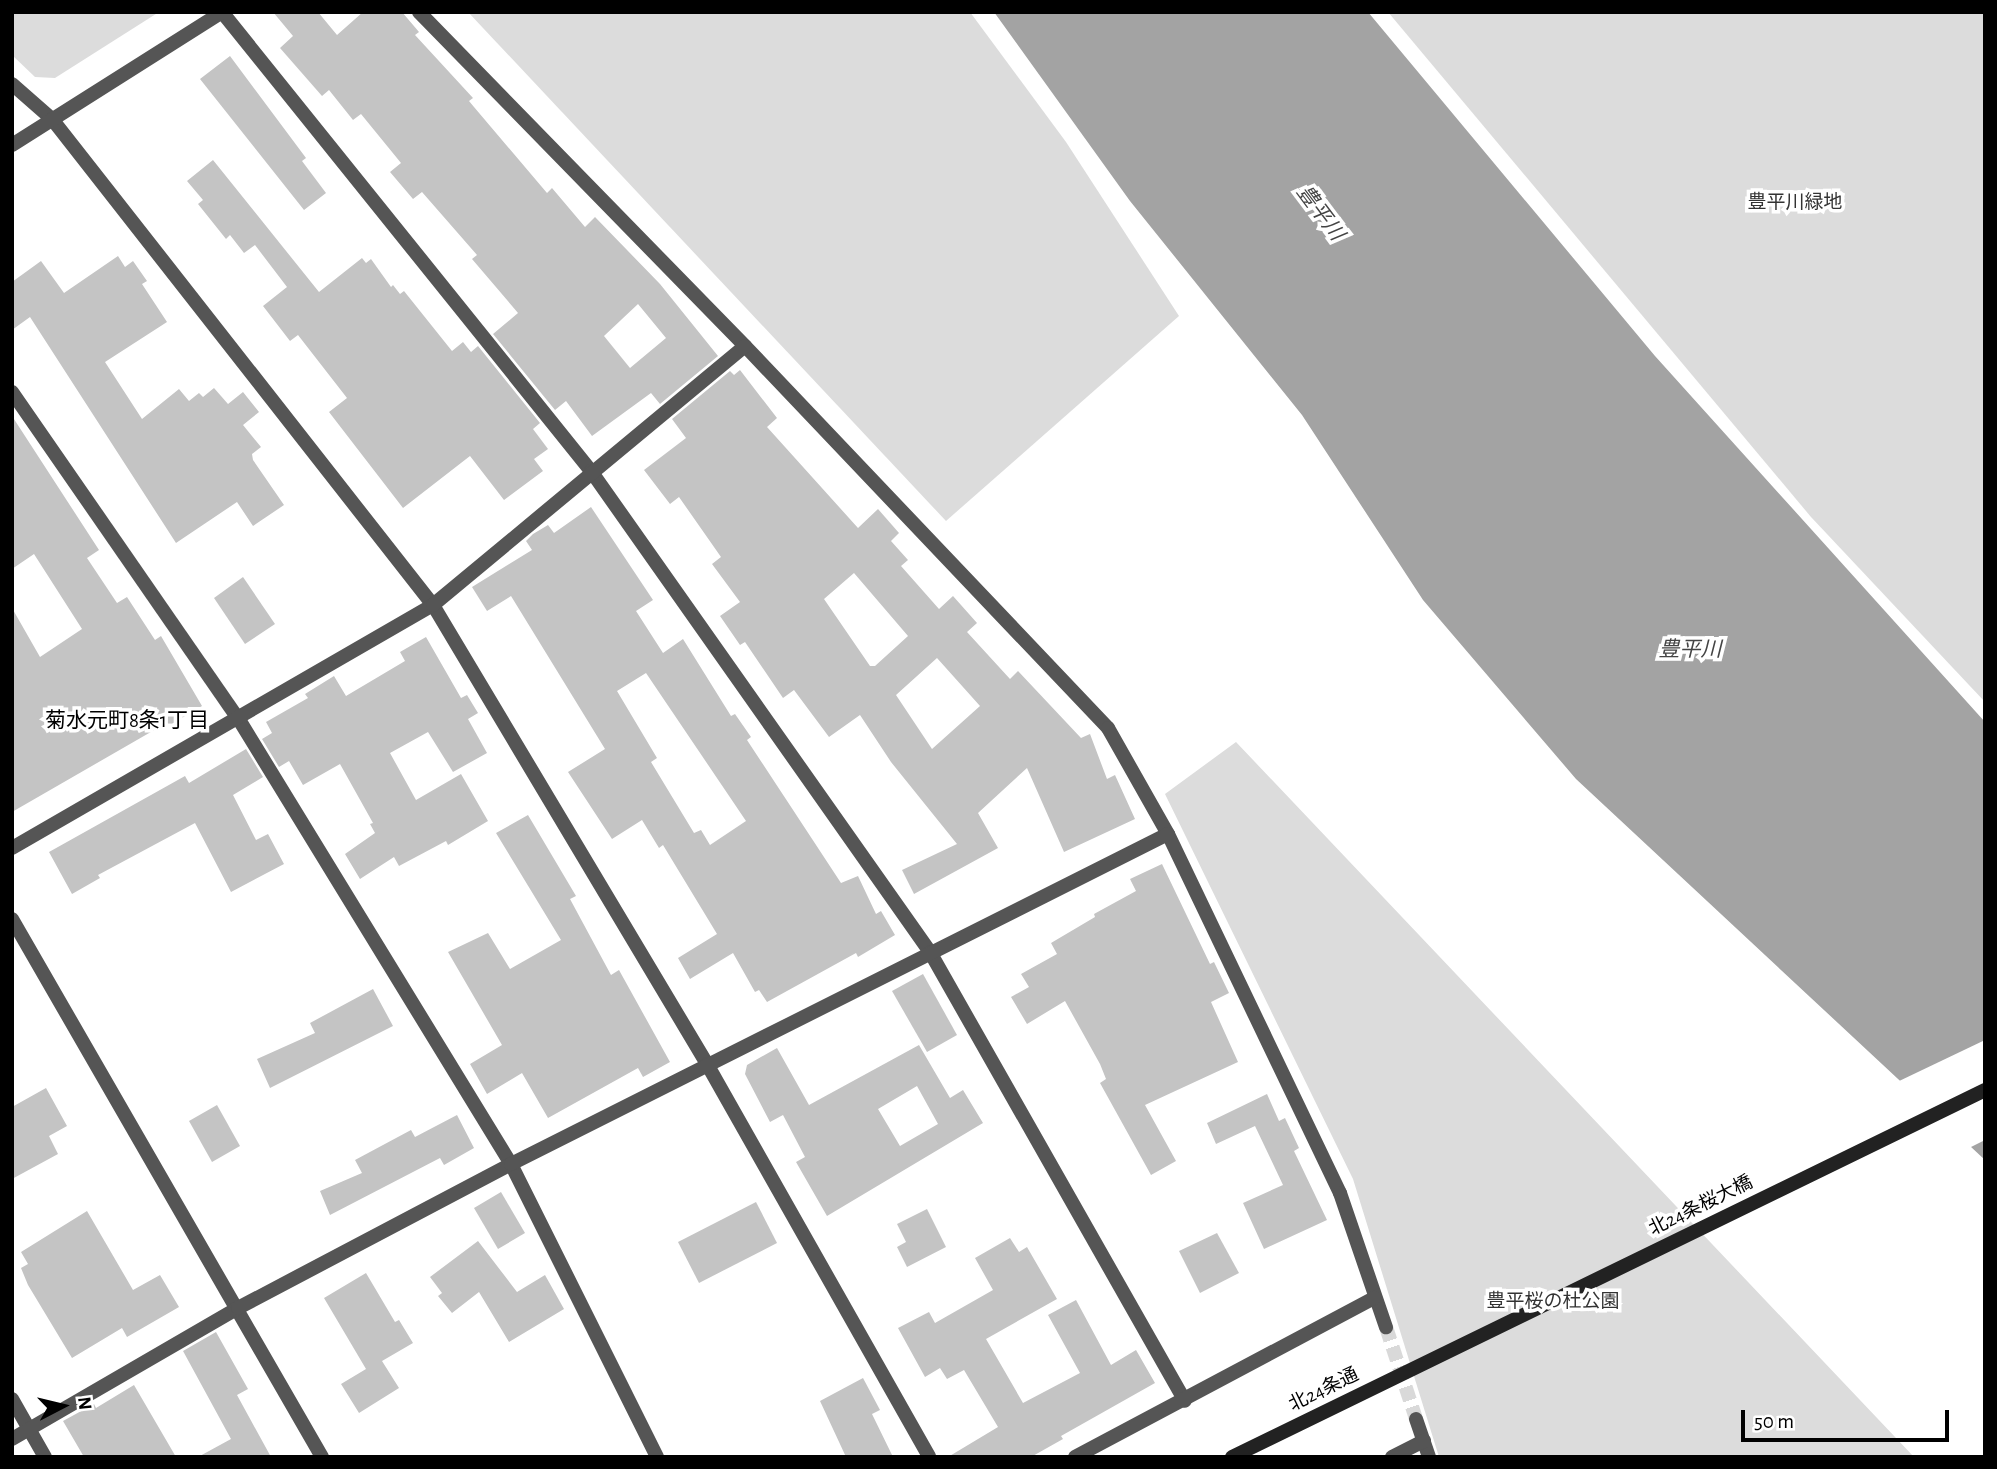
<!DOCTYPE html>
<meta charset="utf-8">
<style>
body{margin:0}
#map{position:relative;width:1997px;height:1469px;overflow:hidden;background:#fff;font-family:"Alegreya Sans","Noto Sans JP",sans-serif}
div>[style]{position:absolute}
.green>*{inset:0;background:#dcdcdc}
.water>*{inset:0;background:#a3a3a3}
.pier>*{inset:0;background:#fff}
.building>*{inset:0;background:#c4c4c4}
.street-tunnel>*{height:14px;margin-top:-7px;transform-origin:0;background:repeating-linear-gradient(90deg,#d9d9d9 0 14px,transparent 0 21px)}
.street>*{height:14px;margin:-7px;padding:0 7px;transform-origin:7px;border-radius:7px;background:#555}
.secondary>*{height:14px;margin:-7px;padding:0 7px;transform-origin:7px;border-radius:7px;background:#222}
span{translate:-50% -50%;white-space:nowrap;text-align:center;line-height:1.15;-webkit-text-stroke:7px #fff;paint-order:stroke}
.park-label{font-size:19px;color:#333}
.street-label{font-size:19px;color:#000}
.water-label{font-size:21px;color:#444;font-style:italic}
.neighbourhood-label{font-size:21px;color:#000}
.frame{position:absolute;inset:0;border:14px solid #000;pointer-events:none}
.north{position:absolute;left:28px;top:1371px;width:70px;height:70px;-webkit-text-stroke:5px #fff;paint-order:stroke;rotate:83deg;font-size:19px;font-weight:700;line-height:28px;text-align:center;color:#000}
.north::after{content:'';display:block;margin:auto;width:24px;height:32px;background:#000;clip-path:polygon(50% 0,100% 100%,50% 72%,0 100%)}
.scale{position:absolute;left:1741px;top:1410px;width:208px;height:32px;box-sizing:border-box;border:4px solid #000;border-top:0;padding-left:9px;font-size:21px;line-height:24px;white-space:nowrap;color:#000;-webkit-text-stroke:5px #fff;paint-order:stroke}
</style>
<div id="map">
<div class="green">
<i style="clip-path:polygon(12px 12px,159px 12px,55px 78px,35px 77px,12px 55px)"></i>
<i style="clip-path:polygon(468px 12px,970px 12px,1066px 142px,1179px 316px,946px 521px)"></i>
<i style="clip-path:polygon(1388px 12px,1985px 12px,1985px 702px,1811px 517px)"></i>
<i style="clip-path:polygon(1236px 742px,1914px 1457px,1439px 1457px,1353px 1179px,1165px 794px)"></i>
</div>
<div class="water">
<i style="clip-path:polygon(994px 12px,1368px 12px,1655px 356px,1985px 722px,1985px 1160px,1576px 779px,1423px 600px,1302px 415px,1130px 201px)"></i>
</div>
<div class="pier">
<i style="clip-path:polygon(1985px 1040px,1985px 1140px,1967px 1149px,1895px 1083px)"></i>
</div>
<div class="building">
<i style="clip-path:polygon(evenodd,273px 12px,318px 12px,337px 35px,363px 12px,402px 12px,419px 32px,415px 35px,473px 98px,469px 101px,474px 107px,547px 193px,552px 188px,585px 227px,595px 217px,660px 284px,718px 356px,660px 404px,651px 393px,592px 436px,566px 401px,555px 410px,493px 334px,518px 313px,472px 259px,477px 255px,422px 192px,413px 199px,390px 172px,401px 163px,361px 114px,353px 120px,329px 90px,322px 96px,280px 48px,293px 36px,273px 12px,638px 304px,666px 338px,630px 368px,604px 336px,638px 304px)"></i>
<i style="clip-path:polygon(230px 56px,306px 158px,302px 161px,326px 193px,304px 210px,200px 79px)"></i>
<i style="clip-path:polygon(213px 160px,319px 292px,362px 258px,366px 263px,371px 259px,391px 287px,393px 285px,400px 294px,404px 291px,452px 351px,463px 342px,471px 352px,478px 346px,540px 423px,533px 429px,548px 449px,534px 459px,543px 471px,504px 500px,470px 456px,403px 508px,329px 412px,347px 398px,298px 335px,290px 341px,263px 306px,287px 287px,255px 245px,244px 253px,230px 235px,226px 239px,198px 204px,203px 200px,187px 181px)"></i>
<i style="clip-path:polygon(118px 256px,125px 267px,133px 261px,147px 281px,142px 284px,167px 322px,105px 362px,142px 419px,179px 389px,189px 401px,199px 393px,203px 397px,214px 388px,228px 404px,243px 392px,259px 412px,243px 425px,261px 447px,252px 454px,253px 460px,284px 505px,253px 526px,237px 502px,176px 543px,30px 317px,12px 330px,12px 282px,41px 261px,64px 293px)"></i>
<i style="clip-path:polygon(evenodd,740px 370px,777px 418px,767px 427px,858px 528px,878px 509px,899px 533px,891px 541px,908px 560px,901px 566px,939px 609px,953px 596px,977px 623px,967px 632px,1010px 679px,1018px 671px,1081px 738px,1090px 734px,1107px 779px,1115px 775px,1135px 819px,1064px 852px,1027px 768px,978px 813px,998px 848px,914px 894px,902px 870px,957px 844px,891px 762px,860px 715px,829px 737px,794px 690px,783px 698px,745px 642px,740px 645px,720px 616px,740px 602px,712px 564px,721px 557px,679px 497px,670px 504px,644px 470px,686px 438px,672px 419px,730px 371px,734px 375px,740px 370px,854px 573px,908px 636px,875px 666px,870px 666px,824px 599px,854px 573px,740px 370px,937px 658px,980px 706px,932px 749px,896px 695px,937px 658px)"></i>
<i style="clip-path:polygon(12px 416px,99px 550px,87px 558px,117px 603px,127px 597px,155px 640px,161px 636px,202px 706px,165px 728px,163px 725px,12px 812px,12px 608px,40px 657px,82px 629px,34px 554px,12px 569px)"></i>
<i style="clip-path:polygon(evenodd,591px 507px,653px 600px,636px 611px,663px 653px,683px 639px,731px 716px,735px 714px,751px 737px,747px 740px,841px 883px,858px 876px,876px 914px,881px 911px,895px 935px,858px 957px,856px 953px,767px 1002px,759px 990px,755px 992px,733px 953px,690px 979px,678px 958px,717px 934px,663px 845px,659px 848px,642px 820px,612px 839px,568px 772px,605px 749px,511px 596px,487px 611px,472px 587px,532px 550px,526px 541px,533px 534px,548px 525px,554px 533px,591px 507px,646px 673px,746px 821px,710px 845px,701px 830px,694px 833px,651px 762px,657px 758px,617px 691px,646px 673px)"></i>
<i style="clip-path:polygon(243px 577px,275px 624px,245px 644px,214px 598px)"></i>
<i style="clip-path:polygon(426px 637px,461px 698px,467px 695px,478px 713px,468px 719px,487px 753px,453px 772px,428px 732px,390px 753px,416px 800px,461px 774px,488px 821px,448px 845px,446px 841px,399px 866px,394px 857px,360px 879px,345px 854px,375px 833px,370px 824px,373px 823px,340px 764px,303px 785px,289px 761px,279px 767px,262px 739px,272px 733px,266px 722px,308px 698px,305px 694px,334px 676px,346px 696px,405px 661px,400px 652px)"></i>
<i style="clip-path:polygon(246px 749px,263px 777px,233px 795px,256px 840px,268px 834px,284px 864px,231px 892px,195px 823px,98px 875px,100px 878px,72px 894px,49px 852px,185px 776px,189px 783px)"></i>
<i style="clip-path:polygon(528px 815px,576px 896px,570px 899px,611px 975px,619px 970px,670px 1062px,643px 1077px,638px 1068px,548px 1118px,522px 1073px,487px 1094px,470px 1064px,502px 1045px,448px 952px,488px 933px,510px 969px,561px 940px,496px 833px)"></i>
<i style="clip-path:polygon(1162px 864px,1210px 964px,1214px 962px,1229px 993px,1211px 1002px,1238px 1062px,1145px 1105px,1176px 1161px,1151px 1175px,1100px 1083px,1106px 1079px,1100px 1064px,1065px 1001px,1027px 1024px,1011px 997px,1029px 987px,1021px 974px,1057px 954px,1051px 943px,1095px 917px,1094px 914px,1136px 891px,1130px 879px)"></i>
<i style="clip-path:polygon(923px 974px,957px 1035px,927px 1052px,892px 991px)"></i>
<i style="clip-path:polygon(373px 989px,393px 1026px,270px 1088px,257px 1059px,315px 1033px,310px 1023px)"></i>
<i style="clip-path:polygon(evenodd,919px 1045px,950px 1098px,963px 1090px,983px 1123px,827px 1216px,796px 1162px,805px 1157px,783px 1115px,770px 1122px,745px 1074px,747px 1065px,777px 1048px,809px 1105px,919px 1045px,917px 1086px,938px 1124px,900px 1146px,878px 1109px,917px 1086px)"></i>
<i style="clip-path:polygon(46px 1088px,67px 1126px,49px 1136px,58px 1154px,12px 1179px,12px 1107px)"></i>
<i style="clip-path:polygon(1267px 1094px,1279px 1121px,1285px 1118px,1299px 1148px,1294px 1151px,1327px 1220px,1264px 1249px,1243px 1203px,1283px 1185px,1255px 1126px,1216px 1144px,1207px 1123px)"></i>
<i style="clip-path:polygon(217px 1105px,240px 1146px,212px 1162px,189px 1121px)"></i>
<i style="clip-path:polygon(457px 1115px,474px 1148px,444px 1165px,440px 1158px,330px 1215px,320px 1191px,362px 1173px,355px 1160px,411px 1130px,415px 1137px)"></i>
<i style="clip-path:polygon(501px 1192px,525px 1233px,498px 1249px,474px 1208px)"></i>
<i style="clip-path:polygon(756px 1202px,777px 1243px,699px 1283px,678px 1242px)"></i>
<i style="clip-path:polygon(927px 1209px,946px 1247px,907px 1267px,897px 1247px,906px 1242px,897px 1224px)"></i>
<i style="clip-path:polygon(87px 1211px,133px 1290px,160px 1275px,179px 1307px,127px 1337px,122px 1328px,72px 1358px,28px 1285px,21px 1268px,28px 1264px,21px 1252px)"></i>
<i style="clip-path:polygon(1217px 1233px,1239px 1273px,1200px 1293px,1179px 1251px)"></i>
<i style="clip-path:polygon(1010px 1238px,1019px 1252px,1027px 1247px,1057px 1299px,986px 1339px,1023px 1403px,1080px 1373px,1048px 1315px,1076px 1300px,1111px 1365px,1136px 1350px,1155px 1383px,1061px 1436px,1063px 1439px,1031px 1457px,948px 1457px,998px 1427px,964px 1370px,947px 1379px,940px 1368px,925px 1377px,898px 1328px,929px 1312px,935px 1323px,993px 1290px,975px 1258px)"></i>
<i style="clip-path:polygon(478px 1241px,517px 1292px,545px 1275px,564px 1309px,509px 1342px,479px 1292px,452px 1313px,438px 1296px,442px 1293px,430px 1277px)"></i>
<i style="clip-path:polygon(366px 1273px,395px 1322px,399px 1320px,413px 1343px,382px 1361px,399px 1388px,359px 1413px,341px 1384px,366px 1369px,324px 1298px)"></i>
<i style="clip-path:polygon(216px 1332px,248px 1389px,237px 1395px,271px 1457px,198px 1457px,231px 1439px,183px 1351px)"></i>
<i style="clip-path:polygon(863px 1378px,880px 1410px,872px 1414px,893px 1457px,846px 1457px,820px 1401px)"></i>
<i style="clip-path:polygon(134px 1385px,176px 1457px,84px 1457px,63px 1421px,94px 1404px,96px 1408px)"></i>
</div>
<div class="street-tunnel">
<i style="left:1386px;top:1327px;width:97px;rotate:71.9deg"></i>
</div>
<div class="street">
<i style="left:222px;top:12px;width:589px;rotate:51.2deg"></i>
<i style="left:591px;top:471px;width:588px;rotate:54.82deg"></i>
<i style="left:930px;top:952px;width:516px;rotate:60.41deg"></i>
<i style="left:419px;top:12px;width:467px;rotate:45.7deg"></i>
<i style="left:745px;top:346px;width:527px;rotate:46.46deg"></i>
<i style="left:1108px;top:728px;width:122px;rotate:60.5deg"></i>
<i style="left:1168px;top:834px;width:398px;rotate:64.4deg"></i>
<i style="left:1340px;top:1193px;width:142px;rotate:71.1deg"></i>
<i style="left:12px;top:84px;width:53px;rotate:41.2deg"></i>
<i style="left:52px;top:119px;width:618px;rotate:51.91deg"></i>
<i style="left:433px;top:605px;width:535px;rotate:59.16deg"></i>
<i style="left:707px;top:1064px;width:451px;rotate:60.5deg"></i>
<i style="left:12px;top:145px;width:249px;rotate:-32.3deg"></i>
<i style="left:12px;top:392px;width:397px;rotate:55.3deg"></i>
<i style="left:238px;top:718px;width:523px;rotate:58.53deg"></i>
<i style="left:511px;top:1164px;width:327px;rotate:63.5deg"></i>
<i style="left:12px;top:848px;width:486px;rotate:-30deg"></i>
<i style="left:433px;top:605px;width:405px;rotate:-39.7deg"></i>
<i style="left:12px;top:919px;width:621px;rotate:60.05deg"></i>
<i style="left:12px;top:1399px;width:67px;rotate:60.4deg"></i>
<i style="left:1416px;top:1419px;width:40px;rotate:71.1deg"></i>
<i style="left:12px;top:1439px;width:261px;rotate:-30.1deg"></i>
<i style="left:238px;top:1308px;width:309px;rotate:-27.8deg"></i>
<i style="left:511px;top:1164px;width:735px;rotate:-26.67deg"></i>
<i style="left:1075px;top:1457px;width:339px;rotate:-28deg"></i>
<i style="left:1392px;top:1457px;width:36px;rotate:-27deg"></i>
</div>
<div class="secondary">
<i style="left:1232px;top:1457px;width:838px;rotate:-25.98deg"></i>
</div>
<div class="park-label">
<span style="left:1795px;top:203px">豊平川緑地</span>
<span style="left:1553px;top:1302px">豊平桜の杜公園</span>
</div>
<div class="street-label">
<span style="left:1701px;top:1206px;rotate:-26deg">北24条桜大橋</span>
<span style="left:1324px;top:1390px;rotate:-26deg">北24条通</span>
</div>
<div class="water-label">
<span style="left:1320px;top:213px;rotate:53deg">豊平川</span>
<span style="left:1690px;top:650px">豊平川</span>
</div>
<div class="neighbourhood-label">
<span style="left:127px;top:721px">菊水元町8条1丁目</span>
</div>
<div class="frame"></div>
<div class="north">N</div>
<div class="scale">50 m</div>
</div>
